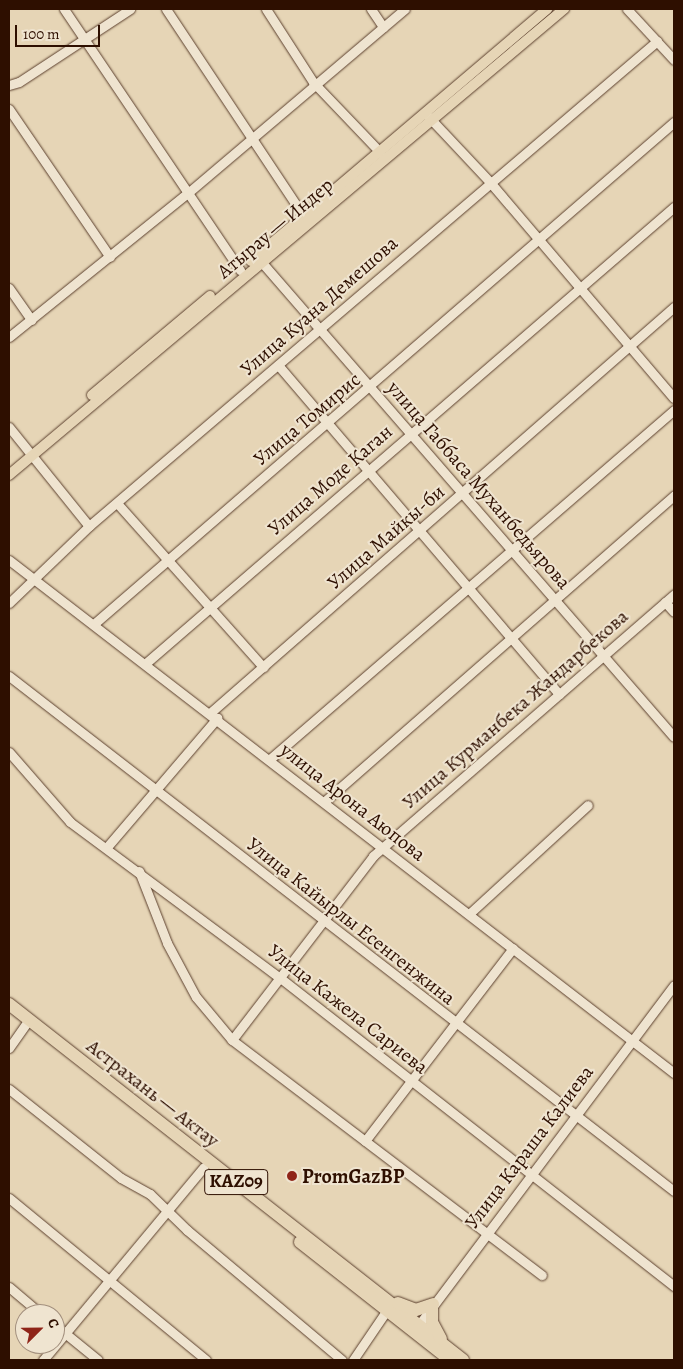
<!DOCTYPE html>
<meta charset="utf-8">
<style>
body{margin:0}
#map{position:relative;width:683px;height:1369px;overflow:hidden;background:#e6d5b6;font-family:Alegreya,serif}
div>[style]{position:absolute}
.roads{filter:drop-shadow(0 0 1px #5c402e) drop-shadow(0 0 1px #5c402e)}
.minor>*{height:9px;margin:-4.5px;padding:0 4.5px;transform-origin:4.5px;border-radius:4.5px;background:#efe4d0}
.major>*{height:10px;margin:-5px;padding:0 5px;transform-origin:5px;border-radius:5px;background:#e6d5b6}
.highway>*{height:12px;margin:-6px;padding:0 6px;transform-origin:6px;border-radius:6px;background:#e6d5b6}
.dots>*{width:14px;height:14px;translate:-50% -50%;box-sizing:border-box;border:2px solid #efe4d0;border-radius:50%}
span{translate:-50% -50%;white-space:nowrap;text-align:center;line-height:1.15;-webkit-text-stroke:4px #efe4d0;paint-order:stroke}
.shield-label span{padding:1px 4px;background:#efe4d0;border:1px solid;border-radius:4px;-webkit-text-stroke-width:0}
.shield-label{font-size:19px;color:#2e0f00;font-weight:700}
.street-label{font-size:20px;color:#2e0f00}
.poi-label{font-size:20px;color:#2e0f00;font-weight:700}
.left{translate:0 -50%;text-align:left}
.frame{position:absolute;inset:0;border:10px solid #2e0f00;pointer-events:none}
.north{position:absolute;left:15px;top:1304px;width:50px;height:50px;box-sizing:border-box;background:#efe4d0;border:1px solid #a28f7d;border-radius:50%;rotate:67deg;font-size:14px;font-weight:700;line-height:20px;text-align:center;color:#2e0f00}
.north::after{content:'';display:block;margin:auto;width:18px;height:22px;background:#8f2418;clip-path:polygon(50% 0,100% 100%,50% 72%,0 100%)}
.scale{position:absolute;left:15px;top:25px;width:85px;height:22px;box-sizing:border-box;border:2px solid #2e0f00;border-top:0;padding-left:6px;font-size:15px;line-height:18px;white-space:nowrap;color:#2e0f00;-webkit-text-stroke:4px #efe4d0;paint-order:stroke}
</style>
<div id="map">
<div class="roads">
<div class="minor">
<i style="left:64px;top:9px;width:315px;rotate:56deg"></i>
<i style="left:166px;top:9px;width:250px;rotate:56.4deg"></i>
<i style="left:266px;top:9px;width:87px;rotate:57.2deg"></i>
<i style="left:313px;top:82px;width:97px;rotate:46.3deg"></i>
<i style="left:371px;top:9px;width:22px;rotate:56deg"></i>
<i style="left:627px;top:9px;width:69px;rotate:47.3deg"></i>
<i style="left:9px;top:85px;width:10px;rotate:-17deg"></i>
<i style="left:19px;top:82px;width:133px;rotate:-33.3deg"></i>
<i style="left:9px;top:109px;width:179px;rotate:55.7deg"></i>
<i style="left:427px;top:115px;width:91px;rotate:46.8deg"></i>
<i style="left:489px;top:181px;width:285px;rotate:49.6deg"></i>
<i style="left:258px;top:258px;width:634px;rotate:49.03deg"></i>
<i style="left:9px;top:288px;width:39px;rotate:55deg"></i>
<i style="left:9px;top:337px;width:231px;rotate:-38.9deg"></i>
<i style="left:189px;top:192px;width:283px;rotate:-40.3deg"></i>
<i style="left:278px;top:365px;width:433px;rotate:49.5deg"></i>
<i style="left:9px;top:427px;width:127px;rotate:51.1deg"></i>
<i style="left:117px;top:503px;width:220px;rotate:48.3deg"></i>
<i style="left:9px;top:560px;width:840px;rotate:37.65deg"></i>
<i style="left:665px;top:602px;width:13px;rotate:48deg"></i>
<i style="left:9px;top:603px;width:111px;rotate:-43.9deg"></i>
<i style="left:89px;top:526px;width:747px;rotate:-40.49deg"></i>
<i style="left:95px;top:623px;width:766px;rotate:-40.87deg"></i>
<i style="left:146px;top:663px;width:698px;rotate:-40.82deg"></i>
<i style="left:9px;top:676px;width:841px;rotate:37.76deg"></i>
<i style="left:210px;top:713px;width:617px;rotate:-41.19deg"></i>
<i style="left:9px;top:752px;width:93px;rotate:48.9deg"></i>
<i style="left:70px;top:822px;width:260px;rotate:36.6deg"></i>
<i style="left:279px;top:977px;width:502px;rotate:38.04deg"></i>
<i style="left:270px;top:759px;width:534px;rotate:-40.82deg"></i>
<i style="left:325px;top:801px;width:464px;rotate:-41.2deg"></i>
<i style="left:107px;top:847px;width:170px;rotate:-49.5deg"></i>
<i style="left:139px;top:871px;width:77px;rotate:68.7deg"></i>
<i style="left:167px;top:943px;width:61px;rotate:61.8deg"></i>
<i style="left:196px;top:997px;width:56px;rotate:50.1deg"></i>
<i style="left:232px;top:1040px;width:389px;rotate:37.2deg"></i>
<i style="left:469px;top:914px;width:161px;rotate:-42.5deg"></i>
<i style="left:232px;top:1040px;width:232px;rotate:-52.5deg"></i>
<i style="left:373px;top:856px;width:399px;rotate:-41deg"></i>
<i style="left:9px;top:1048px;width:35px;rotate:-55deg"></i>
<i style="left:9px;top:1089px;width:143px;rotate:38.5deg"></i>
<i style="left:121px;top:1178px;width:33px;rotate:29deg"></i>
<i style="left:150px;top:1194px;width:52px;rotate:44.2deg"></i>
<i style="left:187px;top:1230px;width:202px;rotate:40deg"></i>
<i style="left:365px;top:1141px;width:243px;rotate:-52.5deg"></i>
<i style="left:9px;top:1198px;width:255px;rotate:39.4deg"></i>
<i style="left:9px;top:1287px;width:42px;rotate:40.2deg"></i>
<i style="left:55px;top:1325px;width:55px;rotate:39.1deg"></i>
<i style="left:415px;top:1330px;width:431px;rotate:-53.1deg"></i>
<i style="left:43px;top:1360px;width:251px;rotate:-50.2deg"></i>
<i style="left:353px;top:1360px;width:64px;rotate:-55.8deg"></i>
</div>
<div class="major">
<i style="left:251px;top:261px;width:389px;rotate:-40.4deg"></i>
<i style="left:92px;top:395px;width:154px;rotate:-40deg"></i>
<i style="left:9px;top:475px;width:725px;rotate:-40.02deg"></i>
</div>
<div class="highway">
<i style="left:9px;top:1004px;width:577px;rotate:38.1deg"></i>
<i style="left:300px;top:1242px;width:191px;rotate:38.2deg"></i>
<i style="left:398px;top:1303px;width:19px;rotate:21deg"></i>
<i style="left:416px;top:1310px;width:18px;rotate:-19deg"></i>
<i style="left:432px;top:1306px;width:16px;rotate:90deg"></i>
<i style="left:432px;top:1322px;width:19px;rotate:62deg"></i>
</div>
</div>
<div class="dots">
<i style="left:292px;top:1176px;background:#8f2418"></i>
</div>
<div class="shield-label">
<span style="left:236px;top:1182px">KAZ09</span>
</div>
<div class="street-label">
<span style="left:275px;top:228px;rotate:-40deg">Атырау — Индер</span>
<span style="left:319px;top:306px;rotate:-41deg">Улица Куана Демешова</span>
<span style="left:307px;top:419px;rotate:-40deg">Улица Томирис</span>
<span style="left:330px;top:480px;rotate:-41deg">Улица Моде Каган</span>
<span style="left:479px;top:485px;rotate:49deg">улица Габбаса Муханбедьярова</span>
<span style="left:386px;top:537px;rotate:-41deg">Улица Майкы-би</span>
<span style="left:515px;top:709px;rotate:-41deg">Улица Курманбека Жандарбекова</span>
<span style="left:353px;top:802px;rotate:38deg">улица Арона Аюпова</span>
<span style="left:351px;top:921px;rotate:38deg">Улица Кайырлы Есенгенжина</span>
<span style="left:348px;top:1009px;rotate:38deg">Улица Кажела Сариева</span>
<span style="left:153px;top:1093px;rotate:38deg">Астрахань — Актау</span>
<span style="left:529px;top:1147px;rotate:-53deg">Улица Караша Калиева</span>
</div>
<div class="poi-label">
<span class="left" style="left:302px;top:1176px">PromGazBP</span>
</div>
<div class="frame"></div>
<div class="north">С</div>
<div class="scale">100 m</div>
</div>
